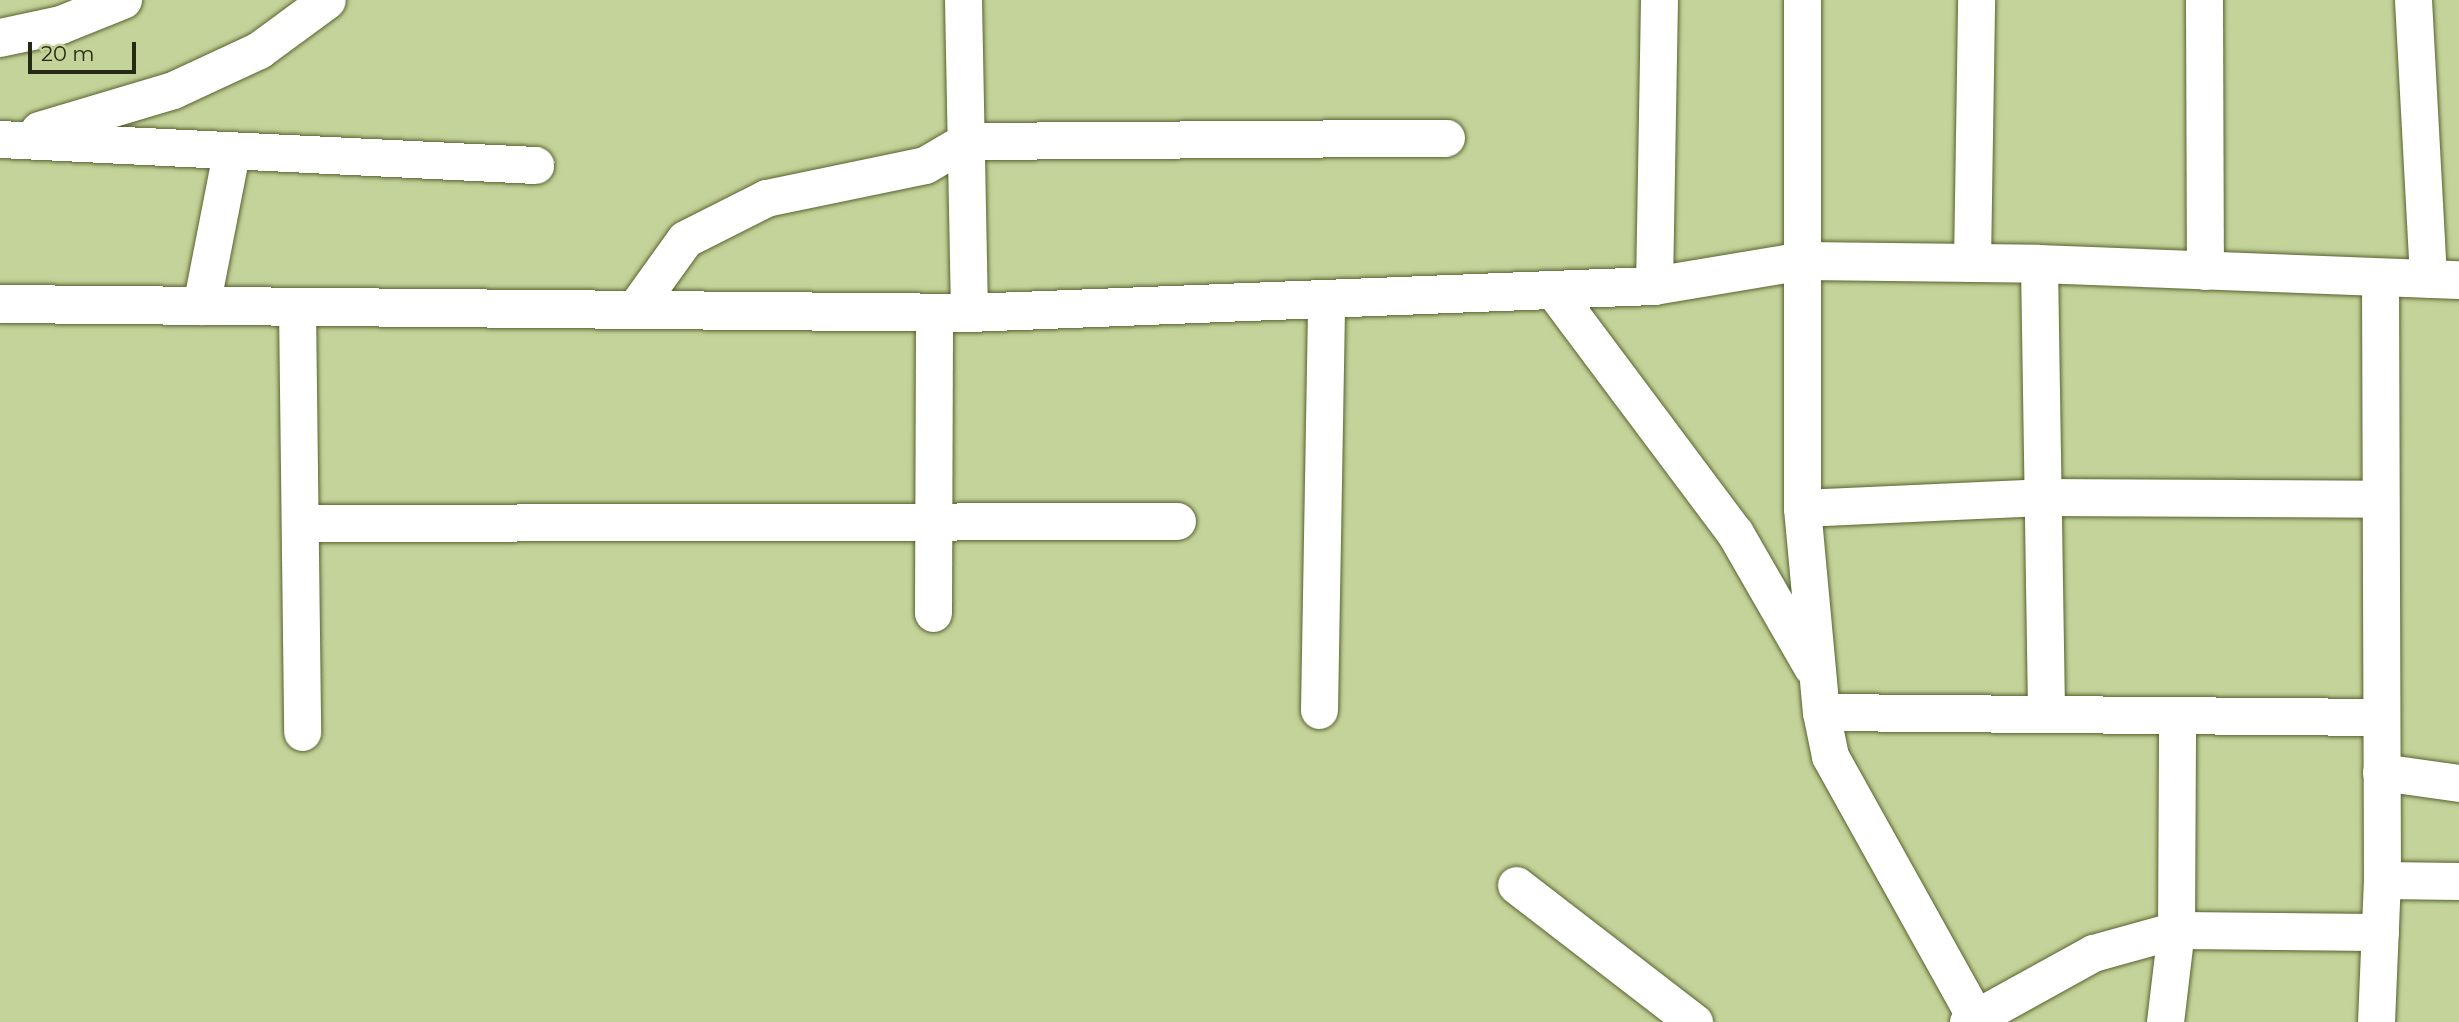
<!DOCTYPE html>
<style>
body{margin:0}
#map{position:relative;width:2459px;height:1022px;overflow:hidden;background:#c4d39a;font-family:Montserrat,sans-serif}
div>[style]{position:absolute}
.roads{filter:drop-shadow(0 0 2px #57632f) drop-shadow(0 0 2px #57632f)}
.minor>*{height:37px;margin:-18.5px;padding:0 18.5px;transform-origin:18.5px;border-radius:18.5px;background:#fff}
.tertiary>*{height:38px;margin:-19px;padding:0 19px;transform-origin:19px;border-radius:19px;background:#fff}
.motorway>*{height:38px;margin:-19px;padding:0 19px;transform-origin:19px;border-radius:19px;background:#fff}
span{translate:-50% -50%;white-space:nowrap;text-align:center;line-height:1.15;-webkit-text-stroke:5px #c4d39a;paint-order:stroke}
.scale{position:absolute;left:28px;top:42px;width:108px;height:32px;box-sizing:border-box;border:4px solid #252a14;border-top:0;padding-left:9px;font-size:21px;line-height:24px;white-space:nowrap;color:#252a14;-webkit-text-stroke:5px #c4d39a;paint-order:stroke}
</style>
<div id="map">
<div class="roads">
<div class="minor">
<i style="left:963px;top:0;width:313px;rotate:88.9deg"></i>
<i style="left:1802px;top:0;width:508px;rotate:90deg"></i>
<i style="left:1802px;top:508px;width:205px;rotate:84.7deg"></i>
<i style="left:2204px;top:0;width:271px;rotate:89.8deg"></i>
<i style="left:2413px;top:0;width:279px;rotate:86.9deg"></i>
<i style="left:39px;top:130px;width:140px;rotate:-16.6deg"></i>
<i style="left:173px;top:90px;width:95px;rotate:-24.9deg"></i>
<i style="left:259px;top:50px;width:84px;rotate:-36.3deg"></i>
<i style="left:0;top:139px;width:536px;rotate:2.78deg"></i>
<i style="left:1972px;top:263px;width:263px;rotate:-89.1deg"></i>
<i style="left:2039px;top:264px;width:449px;rotate:89.1deg"></i>
<i style="left:1654px;top:286px;width:286px;rotate:-89deg"></i>
<i style="left:1553px;top:290px;width:304px;rotate:53.2deg"></i>
<i style="left:1735px;top:533px;width:155px;rotate:60.1deg"></i>
<i style="left:201px;top:306px;width:156px;rotate:-78.9deg"></i>
<i style="left:297px;top:307px;width:425px;rotate:89.3deg"></i>
<i style="left:634px;top:310px;width:87px;rotate:-54.3deg"></i>
<i style="left:685px;top:239px;width:91px;rotate:-26.8deg"></i>
<i style="left:766px;top:198px;width:162px;rotate:-11.7deg"></i>
<i style="left:925px;top:165px;width:48px;rotate:-30.3deg"></i>
<i style="left:966px;top:141px;width:480px;rotate:-0.4deg"></i>
<i style="left:1802px;top:508px;width:240px;rotate:-2.6deg"></i>
<i style="left:2042px;top:497px;width:338px;rotate:0.3deg"></i>
<i style="left:300px;top:523px;width:877px;rotate:-0.13deg"></i>
<i style="left:933px;top:613px;width:300px;rotate:-89.8deg"></i>
<i style="left:1319px;top:710px;width:411px;rotate:-89deg"></i>
<i style="left:2381px;top:772px;width:79px;rotate:8deg"></i>
<i style="left:2382px;top:880px;width:77px;rotate:0.7deg"></i>
<i style="left:1516px;top:885px;width:225px;rotate:37.6deg"></i>
<i style="left:1968px;top:1022px;width:143px;rotate:-28.9deg"></i>
<i style="left:2093px;top:953px;width:86px;rotate:-15.5deg"></i>
<i style="left:2176px;top:930px;width:204px;rotate:0.6deg"></i>
<i style="left:1983px;top:1022px;width:11px;rotate:-142deg"></i>
<i style="left:1974px;top:1015px;width:296px;rotate:-119.1deg"></i>
<i style="left:1830px;top:756px;width:45px;rotate:-101.6deg"></i>
<i style="left:1821px;top:712px;width:559px;rotate:0.51deg"></i>
<i style="left:2165px;top:1022px;width:93px;rotate:-83.2deg"></i>
<i style="left:2176px;top:930px;width:215px;rotate:-89.7deg"></i>
<i style="left:2376px;top:1022px;width:142px;rotate:-87.6deg"></i>
<i style="left:2382px;top:880px;width:602px;rotate:-90.19deg"></i>
</div>
<div class="tertiary">
<i style="left:0;top:304px;width:969px;rotate:0.53deg"></i>
<i style="left:969px;top:313px;width:686px;rotate:-2.26deg"></i>
<i style="left:1654px;top:286px;width:152px;rotate:-9.5deg"></i>
<i style="left:1804px;top:261px;width:235px;rotate:0.7deg"></i>
<i style="left:2039px;top:264px;width:420px;rotate:2.2deg"></i>
</div>
<div class="motorway">
<i style="left:0;top:38px;width:62px;rotate:-12deg"></i>
<i style="left:61px;top:25px;width:67px;rotate:-22deg"></i>
</div>
</div>
<div class="scale">20 m</div>
</div>
